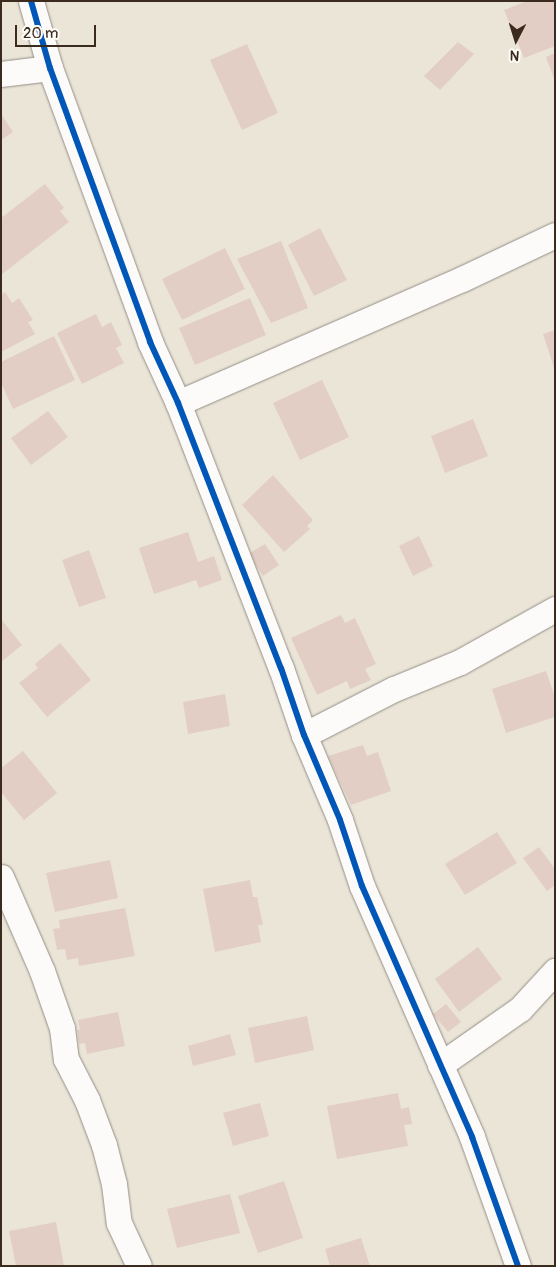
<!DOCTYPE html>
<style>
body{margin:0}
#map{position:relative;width:556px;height:1267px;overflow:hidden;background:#ebe5d8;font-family:Pangolin,sans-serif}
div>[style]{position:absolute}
.building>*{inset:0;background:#e2cec4}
.roads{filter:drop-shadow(0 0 1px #948e86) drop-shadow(0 0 1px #948e86)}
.minor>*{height:25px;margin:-12.5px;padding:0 12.5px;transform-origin:12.5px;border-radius:12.5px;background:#fcfbf9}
.cycleway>*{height:6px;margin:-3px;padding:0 3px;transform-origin:3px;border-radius:3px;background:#0057b8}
span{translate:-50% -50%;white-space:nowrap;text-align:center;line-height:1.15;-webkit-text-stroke:4.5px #fdfcf7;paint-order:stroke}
.frame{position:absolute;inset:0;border:2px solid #3b2a1e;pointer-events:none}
.north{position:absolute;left:491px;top:15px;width:50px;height:50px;-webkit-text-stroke:4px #fdfcf7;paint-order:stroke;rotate:185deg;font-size:14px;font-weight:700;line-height:20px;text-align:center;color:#3b2a1e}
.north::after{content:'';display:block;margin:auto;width:18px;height:22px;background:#3b2a1e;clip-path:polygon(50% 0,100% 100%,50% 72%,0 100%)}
.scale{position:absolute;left:15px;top:25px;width:81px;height:22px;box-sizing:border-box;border:2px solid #3b2a1e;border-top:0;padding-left:6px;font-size:15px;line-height:18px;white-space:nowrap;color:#3b2a1e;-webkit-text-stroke:4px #fdfcf7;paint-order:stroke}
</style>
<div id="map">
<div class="building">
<i style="clip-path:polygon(527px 1px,555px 1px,555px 46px,524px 58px,504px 10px)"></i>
<i style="clip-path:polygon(458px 42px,474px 54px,440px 90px,424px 76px)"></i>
<i style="clip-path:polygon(247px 44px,278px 113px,242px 130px,210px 60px)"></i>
<i style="clip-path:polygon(555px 53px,555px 81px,546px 57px)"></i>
<i style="clip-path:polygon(1px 114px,13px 132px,1px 140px)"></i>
<i style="clip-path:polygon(45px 184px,64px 208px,60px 211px,69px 222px,1px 275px,1px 218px)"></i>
<i style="clip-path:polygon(320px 228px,347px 280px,314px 296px,288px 245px)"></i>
<i style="clip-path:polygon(281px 241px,308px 308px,271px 323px,237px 259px)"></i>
<i style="clip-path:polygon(225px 248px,245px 289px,182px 320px,162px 279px)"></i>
<i style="clip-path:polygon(5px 292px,12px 303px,19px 298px,33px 320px,28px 322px,35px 334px,1px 352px,1px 295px)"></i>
<i style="clip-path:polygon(250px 298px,266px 335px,195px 365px,179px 328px)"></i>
<i style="clip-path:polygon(96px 314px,102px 327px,111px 322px,122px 345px,116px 348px,124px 363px,82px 384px,57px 333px)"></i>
<i style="clip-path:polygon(555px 330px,555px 368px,554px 368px,543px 334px)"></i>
<i style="clip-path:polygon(54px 336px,75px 380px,13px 409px,1px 383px,1px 362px)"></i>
<i style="clip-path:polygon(322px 380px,349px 437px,300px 460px,273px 403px)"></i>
<i style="clip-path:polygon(48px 411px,68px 437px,31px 465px,11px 438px)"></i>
<i style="clip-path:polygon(473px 419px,488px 456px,445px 473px,431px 436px)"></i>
<i style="clip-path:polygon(273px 475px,313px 520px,307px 526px,310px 529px,284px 552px,242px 505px)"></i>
<i style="clip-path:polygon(188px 532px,198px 562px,214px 556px,222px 580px,199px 588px,196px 580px,154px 594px,139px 548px)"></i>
<i style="clip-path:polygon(419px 536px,433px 566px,413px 576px,399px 546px)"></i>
<i style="clip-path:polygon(265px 544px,279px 565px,263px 576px,248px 554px)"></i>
<i style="clip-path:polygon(89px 550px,106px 598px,79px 607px,62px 560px)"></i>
<i style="clip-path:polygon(341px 615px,345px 623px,355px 618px,376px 664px,365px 669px,371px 680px,350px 689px,347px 681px,317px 695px,291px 638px)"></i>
<i style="clip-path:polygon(1px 619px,22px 645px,1px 662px)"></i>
<i style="clip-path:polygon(60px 643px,91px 680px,47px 717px,19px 683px,38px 668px,35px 664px)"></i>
<i style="clip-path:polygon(546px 671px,555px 697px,555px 717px,506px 733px,492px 689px)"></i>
<i style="clip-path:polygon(225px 694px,230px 726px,188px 734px,183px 702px)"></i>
<i style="clip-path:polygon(363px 745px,367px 756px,378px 752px,391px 791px,351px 805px,328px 756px)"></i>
<i style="clip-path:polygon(23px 751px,57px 793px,24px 820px,1px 792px,1px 768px)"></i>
<i style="clip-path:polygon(497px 832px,517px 863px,465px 895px,445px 864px)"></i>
<i style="clip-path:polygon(539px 847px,555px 869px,555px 885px,547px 891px,523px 858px)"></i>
<i style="clip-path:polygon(110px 860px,118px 898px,55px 912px,46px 873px)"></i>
<i style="clip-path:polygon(250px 880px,253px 897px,257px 897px,263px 925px,258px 925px,261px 942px,215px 952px,203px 889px)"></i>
<i style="clip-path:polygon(125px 908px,135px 956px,79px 966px,78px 958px,67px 960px,65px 949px,57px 950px,53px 929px,60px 928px,59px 920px)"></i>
<i style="clip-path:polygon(478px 947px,502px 979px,459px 1012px,435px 979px)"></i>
<i style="clip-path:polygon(446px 1004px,461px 1022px,448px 1032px,433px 1014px)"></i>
<i style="clip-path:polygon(118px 1012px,125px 1046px,87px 1054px,85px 1043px,79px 1044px,77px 1030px,80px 1030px,78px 1020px)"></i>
<i style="clip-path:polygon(307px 1016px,314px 1050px,255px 1063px,248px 1028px)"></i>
<i style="clip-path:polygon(230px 1034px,236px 1055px,193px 1066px,188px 1046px)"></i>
<i style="clip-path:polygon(398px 1093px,401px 1109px,409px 1107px,412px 1124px,404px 1125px,408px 1146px,337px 1159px,327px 1106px)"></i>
<i style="clip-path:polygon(260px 1103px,269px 1136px,233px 1146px,223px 1113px)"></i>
<i style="clip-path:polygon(284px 1181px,303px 1238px,258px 1253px,238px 1196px)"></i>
<i style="clip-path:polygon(230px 1194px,240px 1233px,177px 1248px,167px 1209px)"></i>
<i style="clip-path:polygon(56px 1222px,64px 1266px,16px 1266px,9px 1231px)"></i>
<i style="clip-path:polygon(361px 1238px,370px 1266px,330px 1266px,325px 1249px)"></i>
</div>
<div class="roads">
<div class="minor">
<i style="left:31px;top:1px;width:70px;rotate:74.2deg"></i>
<i style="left:50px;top:68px;width:292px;rotate:69.9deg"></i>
<i style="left:150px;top:342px;width:67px;rotate:65.3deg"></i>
<i style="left:178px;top:403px;width:284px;rotate:68.8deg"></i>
<i style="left:281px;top:668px;width:71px;rotate:71.1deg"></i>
<i style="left:304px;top:735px;width:92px;rotate:67deg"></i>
<i style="left:340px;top:820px;width:70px;rotate:71.6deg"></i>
<i style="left:362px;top:886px;width:274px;rotate:66.3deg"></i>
<i style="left:472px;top:1137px;width:137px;rotate:70.4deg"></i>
<i style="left:1px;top:74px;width:49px;rotate:-7deg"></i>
<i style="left:178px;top:403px;width:310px;rotate:-23.6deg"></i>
<i style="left:462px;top:279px;width:103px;rotate:-25.3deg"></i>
<i style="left:304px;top:735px;width:101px;rotate:-27.1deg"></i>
<i style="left:394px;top:689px;width:71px;rotate:-22.2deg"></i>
<i style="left:460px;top:662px;width:109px;rotate:-29.2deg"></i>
<i style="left:1px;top:877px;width:103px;rotate:66.4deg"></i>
<i style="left:42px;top:971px;width:60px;rotate:70.7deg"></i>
<i style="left:62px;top:1028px;width:31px;rotate:83deg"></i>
<i style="left:66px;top:1059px;width:46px;rotate:62.9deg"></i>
<i style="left:87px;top:1100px;width:48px;rotate:69.3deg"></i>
<i style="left:104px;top:1145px;width:40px;rotate:75.6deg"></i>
<i style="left:114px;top:1184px;width:39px;rotate:83deg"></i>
<i style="left:119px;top:1223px;width:47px;rotate:65.1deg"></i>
<i style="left:440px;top:1065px;width:98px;rotate:-35deg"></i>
<i style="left:520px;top:1009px;width:52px;rotate:-47.4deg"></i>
</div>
</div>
<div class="cycleway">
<i style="left:31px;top:1px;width:70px;rotate:74.2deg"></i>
<i style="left:50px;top:68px;width:292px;rotate:69.9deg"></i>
<i style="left:150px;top:342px;width:67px;rotate:65.3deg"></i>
<i style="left:178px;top:403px;width:284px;rotate:68.8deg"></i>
<i style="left:281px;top:668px;width:71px;rotate:71.1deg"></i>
<i style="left:304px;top:735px;width:92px;rotate:67deg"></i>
<i style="left:340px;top:820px;width:70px;rotate:71.6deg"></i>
<i style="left:362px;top:886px;width:274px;rotate:66.3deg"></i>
<i style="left:472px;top:1137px;width:137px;rotate:70.4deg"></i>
</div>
<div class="frame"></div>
<div class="north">N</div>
<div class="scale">20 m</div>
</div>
